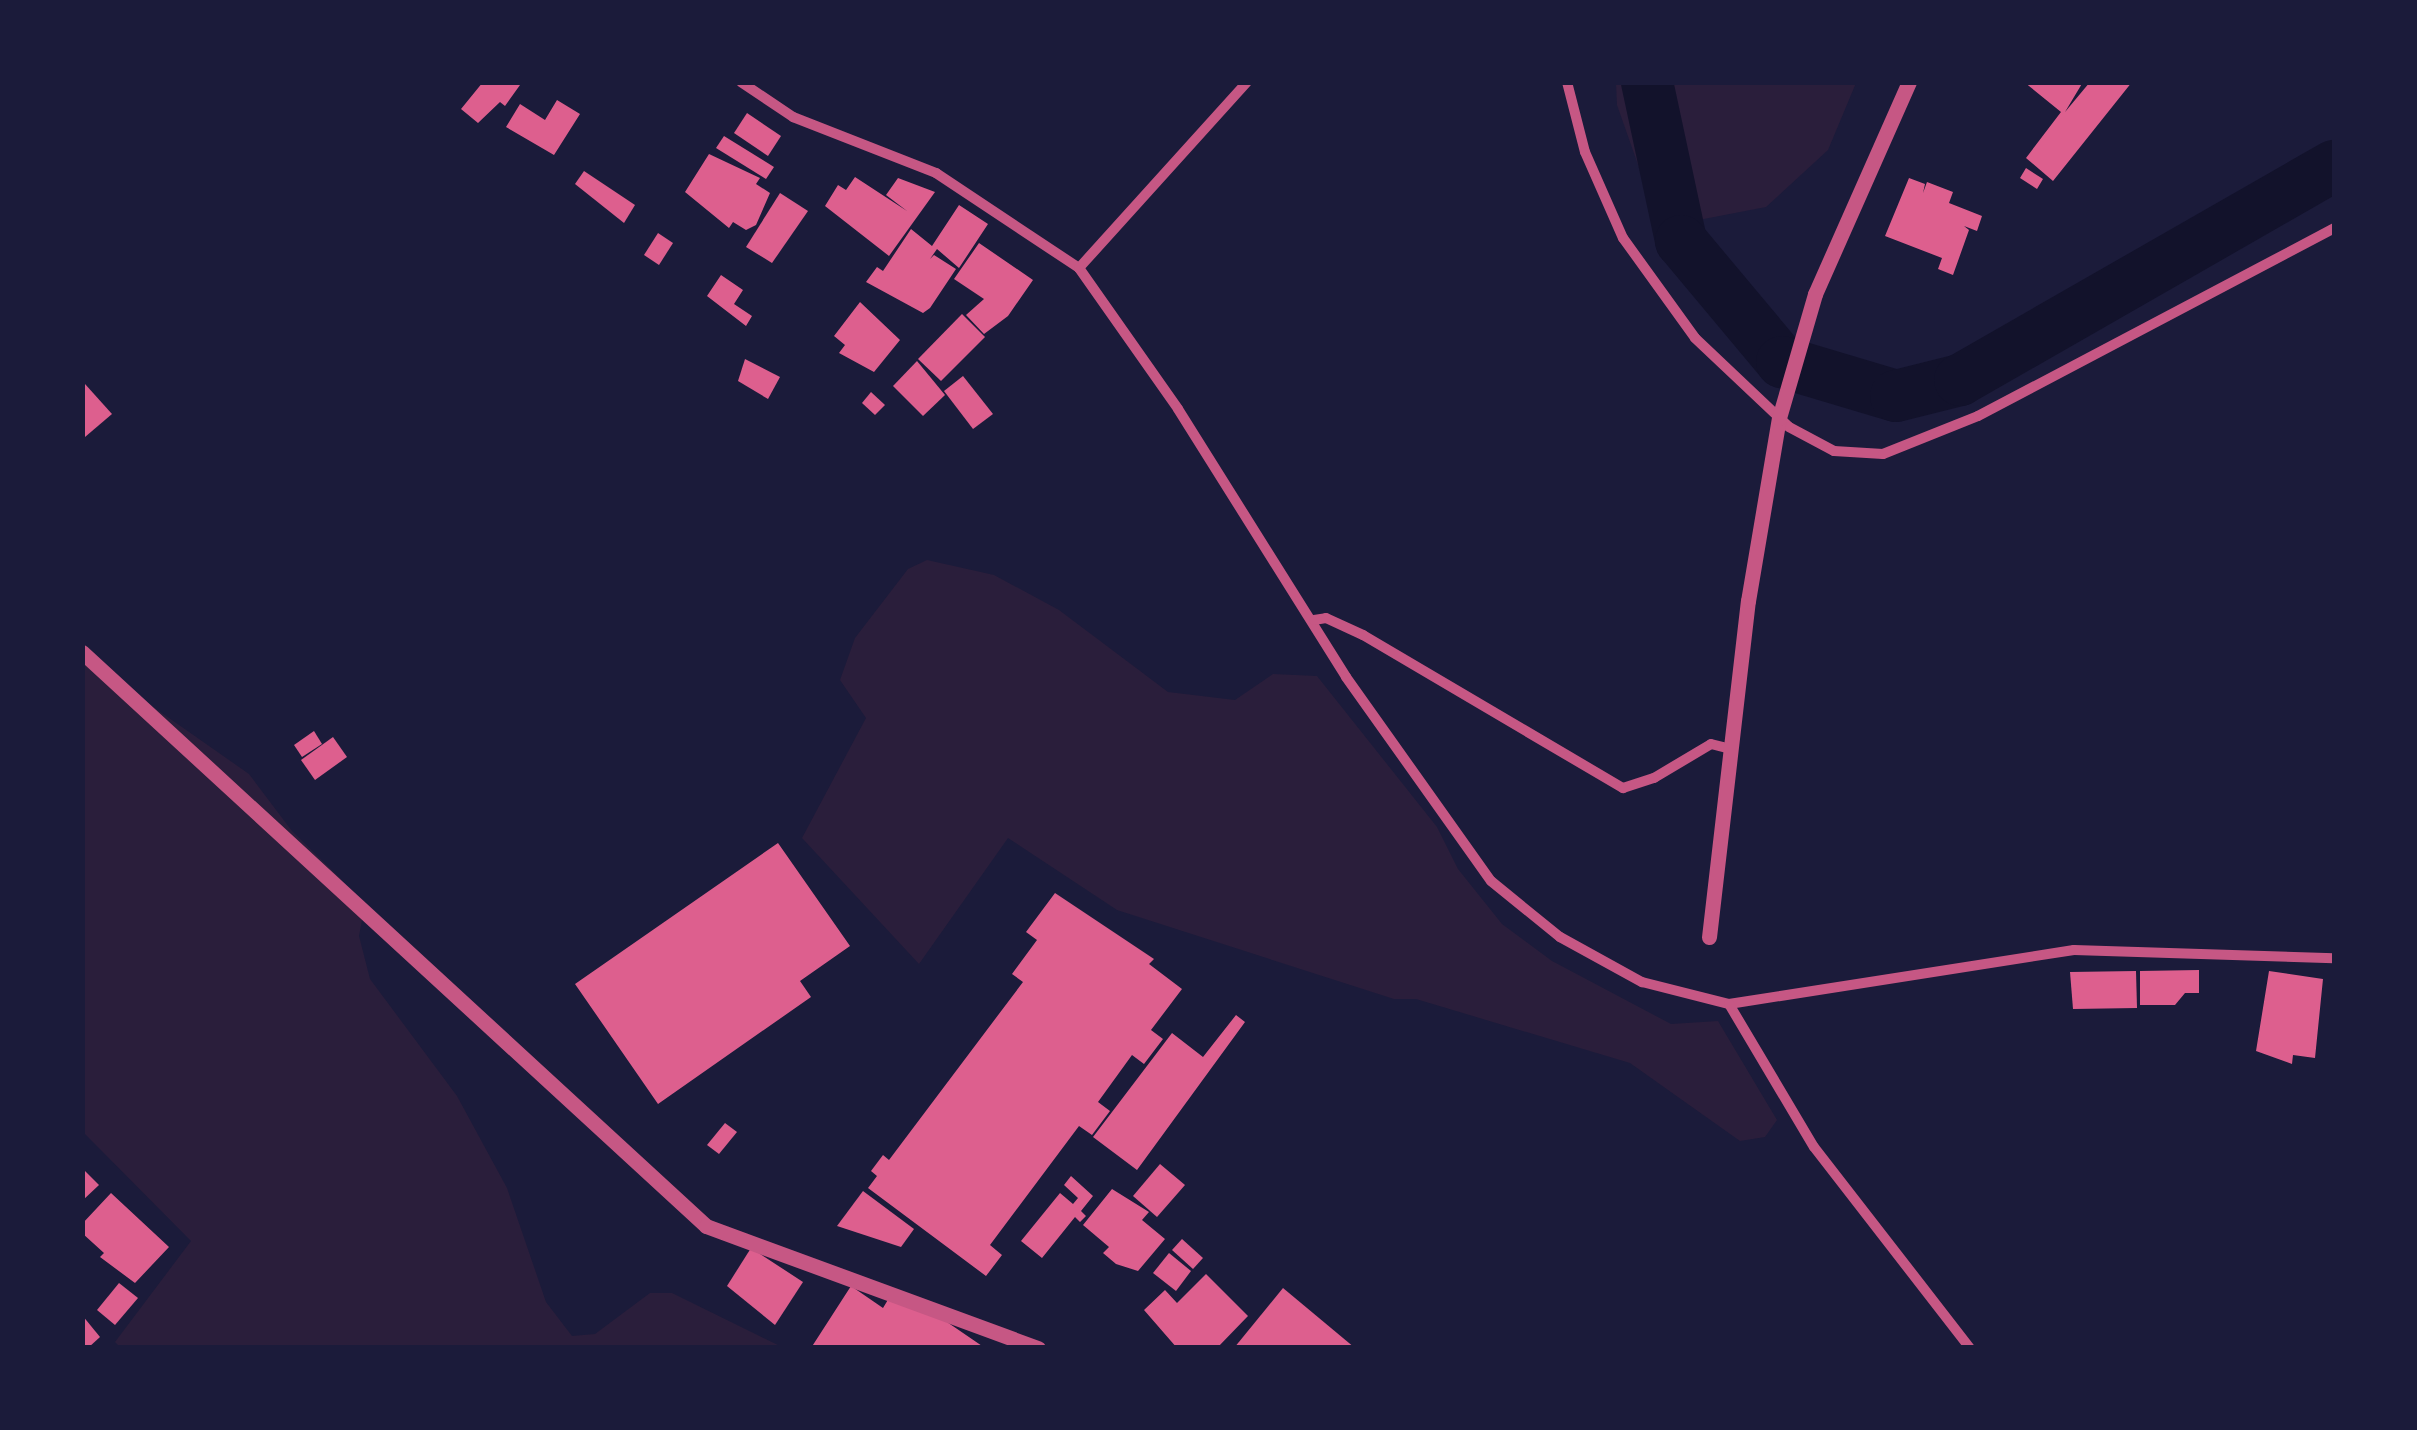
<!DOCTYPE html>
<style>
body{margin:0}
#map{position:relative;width:2417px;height:1430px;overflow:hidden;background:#1b1b3a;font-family:"Roboto Condensed",sans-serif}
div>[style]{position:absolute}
.green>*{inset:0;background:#2a1e3b}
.river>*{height:52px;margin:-26px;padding:0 26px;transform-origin:26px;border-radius:26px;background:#12122b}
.building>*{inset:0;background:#dd5f8e}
.minor>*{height:10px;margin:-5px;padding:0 5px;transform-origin:5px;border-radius:5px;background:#c65784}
.tertiary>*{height:15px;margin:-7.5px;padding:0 7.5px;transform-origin:7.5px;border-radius:7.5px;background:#c65784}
span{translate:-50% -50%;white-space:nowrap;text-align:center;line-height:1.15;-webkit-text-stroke:8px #1b1b3a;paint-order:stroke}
.frame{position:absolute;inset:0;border:85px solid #1b1b3a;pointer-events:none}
</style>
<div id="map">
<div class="green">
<i style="clip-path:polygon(1616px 83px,1616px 82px,1856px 83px,1828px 150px,1766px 207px,1683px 223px,1649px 196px,1617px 105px)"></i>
<i style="clip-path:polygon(927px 560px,994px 575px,1059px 610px,1168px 692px,1235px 700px,1273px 674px,1317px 676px,1437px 827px,1458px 869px,1502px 924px,1552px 961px,1671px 1024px,1718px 1021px,1777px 1120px,1765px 1137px,1740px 1141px,1630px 1063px,1416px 999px,1394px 999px,1117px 910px,1008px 838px,919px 964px,802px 838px,866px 718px,840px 680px,855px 638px,908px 569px)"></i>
<i style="clip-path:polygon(82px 657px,249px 774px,292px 831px,340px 878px,363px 915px,359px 936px,370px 979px,457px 1096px,507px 1188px,546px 1302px,572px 1336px,595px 1334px,650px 1293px,672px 1293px,782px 1347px,120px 1347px,115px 1342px,191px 1241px,83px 1132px)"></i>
</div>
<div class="river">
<i style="left:1647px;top:82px;width:163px;rotate:77.9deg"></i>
<i style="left:1681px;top:241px;width:158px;rotate:50.1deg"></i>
<i style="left:1782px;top:362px;width:119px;rotate:16.6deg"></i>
<i style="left:1896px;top:396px;width:66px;rotate:-14deg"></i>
<i style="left:1960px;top:380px;width:431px;rotate:-29.8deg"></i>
</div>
<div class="building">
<i style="clip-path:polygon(483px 82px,520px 85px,505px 106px,500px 102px,478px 123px,461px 109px)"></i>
<i style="clip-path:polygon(2024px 82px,2083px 82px,2065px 112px,2090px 82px,2132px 82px,2053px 181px,2026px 158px,2061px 112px)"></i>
<i style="clip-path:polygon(557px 100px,580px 114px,554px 155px,506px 127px,520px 104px,545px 120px)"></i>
<i style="clip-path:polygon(747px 113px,781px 136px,768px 156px,734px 133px)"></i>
<i style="clip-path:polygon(724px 136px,774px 167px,766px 179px,716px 148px)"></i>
<i style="clip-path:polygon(709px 154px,760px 178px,756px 184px,770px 193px,756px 225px,746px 230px,733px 222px,729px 228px,685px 192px)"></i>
<i style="clip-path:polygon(2026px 168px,2043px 179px,2037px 189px,2020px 178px)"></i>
<i style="clip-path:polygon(584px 171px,635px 205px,624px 223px,575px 184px)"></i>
<i style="clip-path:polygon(855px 177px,907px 211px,886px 195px,898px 178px,935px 192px,889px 256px,825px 206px,838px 185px,846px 190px)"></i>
<i style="clip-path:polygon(1909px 178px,1925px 184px,1923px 193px,1927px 182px,1953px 192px,1949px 203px,1982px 216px,1977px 231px,1964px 226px,1969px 230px,1953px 275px,1938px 269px,1942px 258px,1885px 236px)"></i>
<i style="clip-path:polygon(780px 193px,808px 211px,772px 263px,746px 247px)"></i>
<i style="clip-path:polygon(959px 205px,988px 224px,959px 268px,937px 249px,930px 259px,934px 255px,956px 269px,930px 308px,923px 313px,866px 282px,877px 267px,883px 271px,911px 229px,932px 246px)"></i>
<i style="clip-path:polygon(658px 233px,673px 243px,659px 265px,644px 255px)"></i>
<i style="clip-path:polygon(979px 243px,1033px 280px,1008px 316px,984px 334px,966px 315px,984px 299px,954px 279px)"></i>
<i style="clip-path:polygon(721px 275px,743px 290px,734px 304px,752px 316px,746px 326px,707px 296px)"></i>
<i style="clip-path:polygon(860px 302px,900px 340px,874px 372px,839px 353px,845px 345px,834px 336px)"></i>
<i style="clip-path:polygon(962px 314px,985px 337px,941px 381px,918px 359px)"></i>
<i style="clip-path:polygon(745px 359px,780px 377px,768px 399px,738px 381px)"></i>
<i style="clip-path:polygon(917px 361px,945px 395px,923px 416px,893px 386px)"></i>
<i style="clip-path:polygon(963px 376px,993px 414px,973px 429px,944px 391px)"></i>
<i style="clip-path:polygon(85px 384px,112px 414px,85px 437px,82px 435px)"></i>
<i style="clip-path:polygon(871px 392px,885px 405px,875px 415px,862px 403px)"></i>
<i style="clip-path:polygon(314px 731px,322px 744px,302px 757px,294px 745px)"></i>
<i style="clip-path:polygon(333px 737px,347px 757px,315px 780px,301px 760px)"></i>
<i style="clip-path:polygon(778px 843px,850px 946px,800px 981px,811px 997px,658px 1104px,575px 984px)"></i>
<i style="clip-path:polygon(1055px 893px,1154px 959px,1149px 964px,1182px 989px,1151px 1030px,1163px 1039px,1144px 1064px,1132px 1055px,1098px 1102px,1110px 1111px,1092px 1135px,1079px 1126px,990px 1245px,1002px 1255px,986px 1276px,868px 1188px,877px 1176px,871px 1171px,883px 1155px,889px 1160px,1023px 982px,1012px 974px,1037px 940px,1026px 932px)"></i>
<i style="clip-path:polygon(2199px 970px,2199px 993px,2185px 993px,2175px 1005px,2140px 1005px,2140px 971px)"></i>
<i style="clip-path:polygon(2136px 971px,2137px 1008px,2073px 1009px,2070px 972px)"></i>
<i style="clip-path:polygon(2269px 971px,2323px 979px,2315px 1058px,2293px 1055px,2292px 1064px,2256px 1051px)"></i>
<i style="clip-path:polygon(1236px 1015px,1245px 1022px,1137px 1170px,1093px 1137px,1172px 1033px,1203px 1057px)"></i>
<i style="clip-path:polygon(725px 1123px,737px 1132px,719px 1154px,707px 1145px)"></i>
<i style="clip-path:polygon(1160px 1164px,1185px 1185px,1157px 1217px,1133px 1196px)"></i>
<i style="clip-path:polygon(82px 1168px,99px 1185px,82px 1201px)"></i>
<i style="clip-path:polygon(1071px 1176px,1093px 1196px,1081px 1211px,1086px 1216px,1080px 1222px,1075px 1217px,1042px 1258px,1021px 1241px,1060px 1193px,1073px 1204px,1078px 1198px,1064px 1185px)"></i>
<i style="clip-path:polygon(1112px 1189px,1149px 1212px,1142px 1220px,1165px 1239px,1138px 1271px,1116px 1264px,1103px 1253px,1109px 1247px,1083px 1225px)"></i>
<i style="clip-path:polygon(863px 1191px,914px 1229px,901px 1247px,837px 1226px)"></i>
<i style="clip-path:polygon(111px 1193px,169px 1247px,135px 1283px,100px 1257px,104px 1253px,82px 1233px,82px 1224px)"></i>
<i style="clip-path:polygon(1182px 1239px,1203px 1258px,1193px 1269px,1172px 1250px)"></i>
<i style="clip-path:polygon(751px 1248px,803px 1282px,775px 1325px,727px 1286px)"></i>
<i style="clip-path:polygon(1169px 1253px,1191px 1271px,1176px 1291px,1153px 1273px)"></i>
<i style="clip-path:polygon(1206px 1274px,1248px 1316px,1217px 1348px,1177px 1348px,1144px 1310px,1165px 1290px,1177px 1303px)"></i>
<i style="clip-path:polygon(119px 1283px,138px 1298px,115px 1325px,97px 1310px)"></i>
<i style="clip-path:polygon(851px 1286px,883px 1308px,892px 1293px,925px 1307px,985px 1348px,811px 1348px)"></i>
<i style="clip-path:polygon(1283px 1288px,1355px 1348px,1234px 1348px)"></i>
<i style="clip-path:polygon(82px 1315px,100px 1337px,88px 1348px,82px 1348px)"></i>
</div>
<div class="minor">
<i style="left:741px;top:82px;width:63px;rotate:33.9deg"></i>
<i style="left:793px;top:117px;width:154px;rotate:21.4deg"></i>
<i style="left:936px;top:173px;width:172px;rotate:33.6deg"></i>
<i style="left:1079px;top:268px;width:172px;rotate:54.9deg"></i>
<i style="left:1178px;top:409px;width:316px;rotate:57.9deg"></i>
<i style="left:1346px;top:677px;width:250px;rotate:54.6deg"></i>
<i style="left:1491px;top:881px;width:89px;rotate:39.1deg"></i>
<i style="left:1560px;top:937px;width:94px;rotate:28.8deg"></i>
<i style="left:1642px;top:982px;width:90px;rotate:14.2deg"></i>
<i style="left:1729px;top:1004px;width:349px;rotate:-8.9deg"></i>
<i style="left:2074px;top:950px;width:260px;rotate:1.8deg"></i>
<i style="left:1567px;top:82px;width:72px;rotate:75.6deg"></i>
<i style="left:1585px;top:152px;width:94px;rotate:66.2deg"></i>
<i style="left:1623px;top:238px;width:123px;rotate:54.2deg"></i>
<i style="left:1695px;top:338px;width:129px;rotate:43.4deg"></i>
<i style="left:1789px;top:427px;width:51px;rotate:28.1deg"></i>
<i style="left:1834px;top:451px;width:49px;rotate:3.5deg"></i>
<i style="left:1883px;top:454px;width:102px;rotate:-21.8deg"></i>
<i style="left:1978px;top:416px;width:403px;rotate:-27.8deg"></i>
<i style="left:1079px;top:268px;width:251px;rotate:-47.9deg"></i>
<i style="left:1314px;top:620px;width:12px;rotate:-9deg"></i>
<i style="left:1326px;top:618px;width:41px;rotate:24.7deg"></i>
<i style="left:1363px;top:635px;width:302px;rotate:30.5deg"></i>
<i style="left:1623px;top:788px;width:33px;rotate:-18deg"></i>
<i style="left:1654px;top:778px;width:66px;rotate:-30.8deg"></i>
<i style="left:1711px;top:744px;width:21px;rotate:14deg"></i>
<i style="left:1729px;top:1004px;width:166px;rotate:59.3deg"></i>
<i style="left:1814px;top:1147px;width:254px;rotate:52.2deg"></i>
</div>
<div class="tertiary">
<i style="left:82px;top:652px;width:848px;rotate:42.61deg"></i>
<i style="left:706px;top:1226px;width:354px;rotate:20.2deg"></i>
<i style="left:1709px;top:937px;width:338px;rotate:-83.4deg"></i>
<i style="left:1748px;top:601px;width:186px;rotate:-80.4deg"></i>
<i style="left:1779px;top:418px;width:129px;rotate:-73.8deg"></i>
<i style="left:1815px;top:294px;width:232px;rotate:-66.1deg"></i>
</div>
<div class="frame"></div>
</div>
